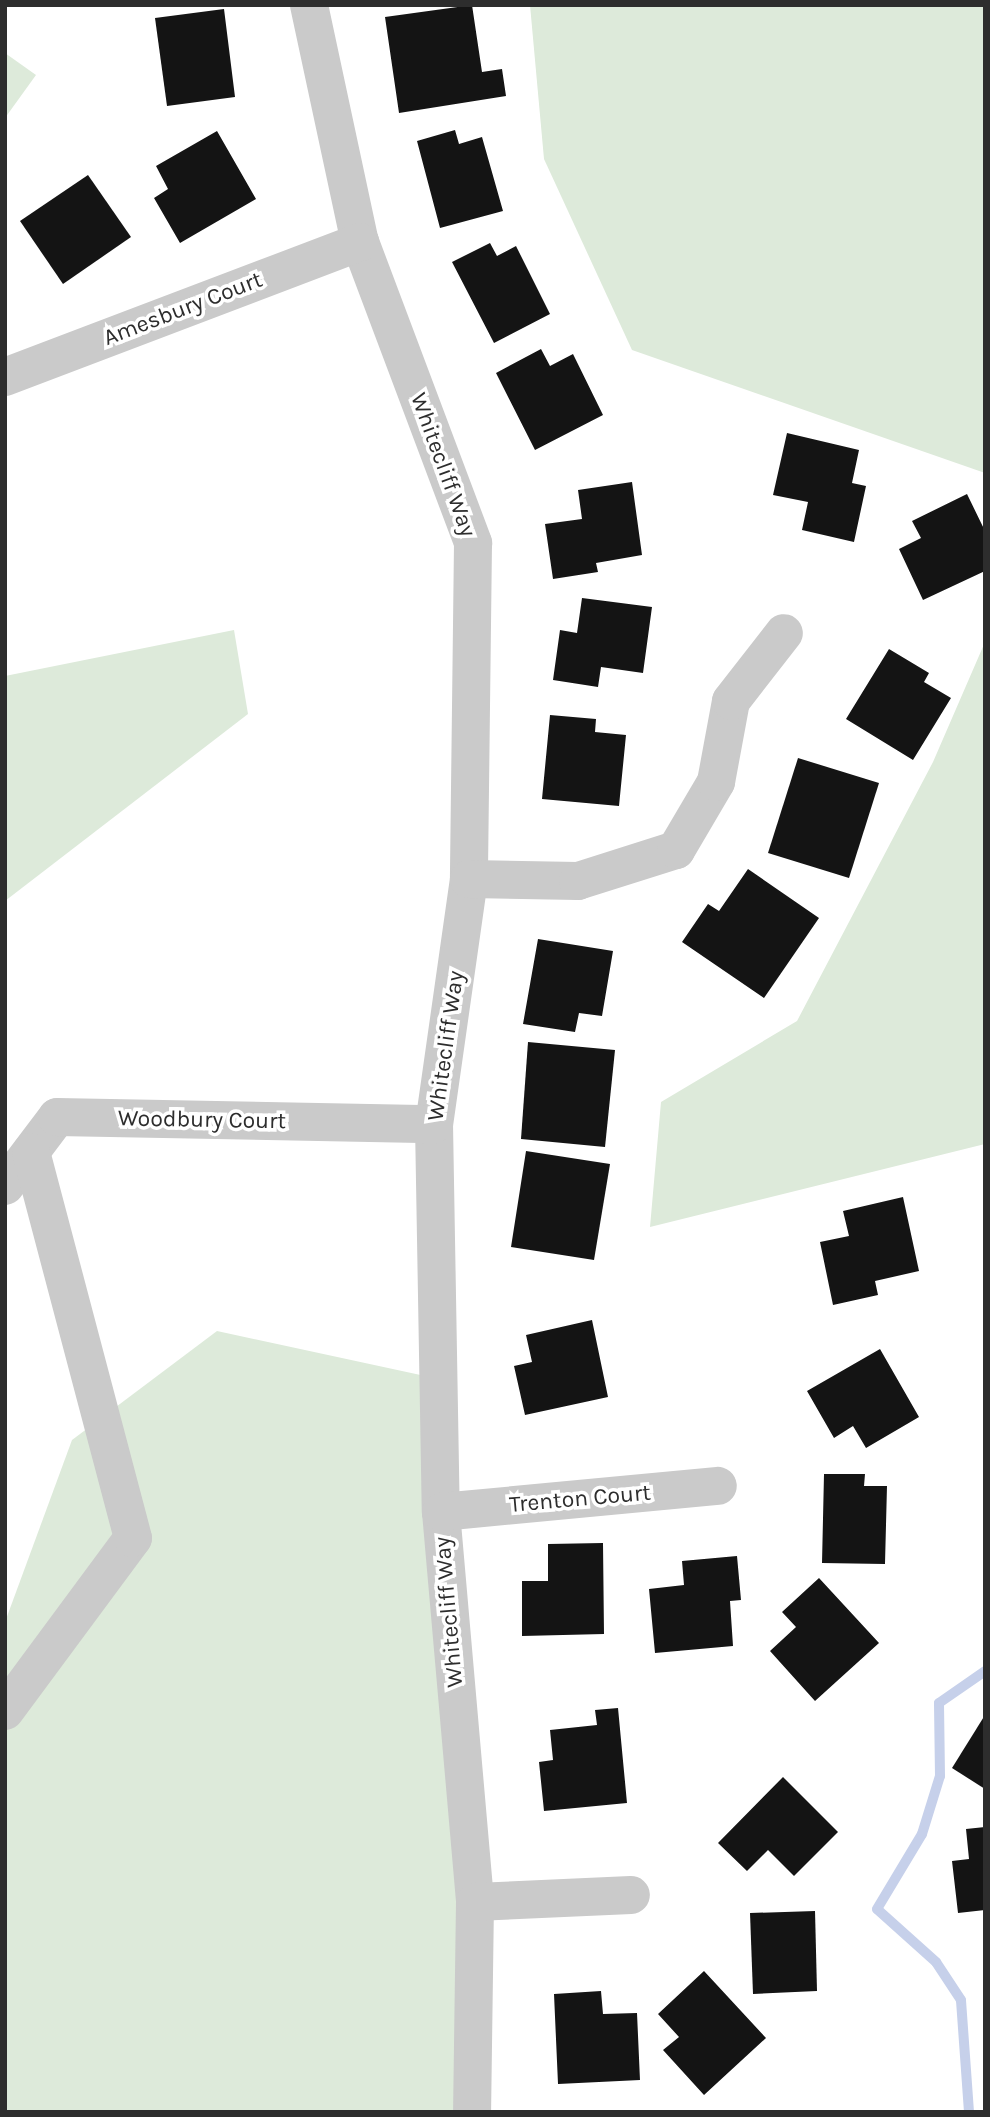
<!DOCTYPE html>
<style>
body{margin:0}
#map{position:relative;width:990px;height:2117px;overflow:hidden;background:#fff;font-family:Karla,sans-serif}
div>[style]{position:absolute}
.green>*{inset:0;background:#ddeada}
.stream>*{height:10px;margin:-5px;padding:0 5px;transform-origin:5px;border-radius:5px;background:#c6d0ea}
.building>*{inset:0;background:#141414}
.minor>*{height:38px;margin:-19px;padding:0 19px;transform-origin:19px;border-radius:19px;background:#cacaca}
span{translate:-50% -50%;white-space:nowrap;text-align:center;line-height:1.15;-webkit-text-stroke:7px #fff;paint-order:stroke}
.street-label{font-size:23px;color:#2d2d2d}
.frame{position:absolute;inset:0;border:7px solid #2d2d2d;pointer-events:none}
</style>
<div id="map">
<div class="green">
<i style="clip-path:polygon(530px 5px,985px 5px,985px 473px,632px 350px,544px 159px)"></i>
<i style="clip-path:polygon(5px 53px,36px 75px,5px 118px)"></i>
<i style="clip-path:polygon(234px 630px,248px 714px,5px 901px,5px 676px)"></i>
<i style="clip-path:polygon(985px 642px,985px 1144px,650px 1227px,661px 1102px,797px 1021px,933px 762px)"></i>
<i style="clip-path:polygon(217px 1331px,439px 1379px,472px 2112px,5px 2112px,5px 1622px,72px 1440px)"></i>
</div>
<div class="stream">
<i style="left:969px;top:2112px;width:112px;rotate:-94.1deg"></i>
<i style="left:961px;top:2000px;width:45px;rotate:-123.3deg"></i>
<i style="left:936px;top:1962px;width:79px;rotate:-138.1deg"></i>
<i style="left:877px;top:1909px;width:87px;rotate:-59deg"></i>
<i style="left:922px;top:1834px;width:61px;rotate:-72.8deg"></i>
<i style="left:940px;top:1776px;width:73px;rotate:-90.8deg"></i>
<i style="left:939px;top:1703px;width:56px;rotate:-34.8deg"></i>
</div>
<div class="building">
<i style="clip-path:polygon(472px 5px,482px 72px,502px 69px,506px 96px,399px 113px,385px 17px)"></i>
<i style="clip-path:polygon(224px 9px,235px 97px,167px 106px,155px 18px)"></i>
<i style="clip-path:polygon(455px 130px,459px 144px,482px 137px,503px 211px,440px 228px,417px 141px)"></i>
<i style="clip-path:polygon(217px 131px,256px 199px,180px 243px,154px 198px,168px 189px,156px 166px)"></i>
<i style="clip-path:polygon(88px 175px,131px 237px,63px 284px,20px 221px)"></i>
<i style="clip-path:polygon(490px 243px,497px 256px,516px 246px,550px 314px,494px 343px,452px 262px)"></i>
<i style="clip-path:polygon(541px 349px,550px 366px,573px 354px,603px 415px,535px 450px,496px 373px)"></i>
<i style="clip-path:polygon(787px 433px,859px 450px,852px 483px,866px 486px,854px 542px,802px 530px,808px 502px,773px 495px)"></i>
<i style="clip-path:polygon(632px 482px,642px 555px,596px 563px,598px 572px,553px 579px,545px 524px,582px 519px,578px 490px)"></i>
<i style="clip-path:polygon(967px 494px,985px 531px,985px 571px,923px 600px,899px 549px,921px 538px,912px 521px)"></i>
<i style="clip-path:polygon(582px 598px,652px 607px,643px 673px,601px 667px,598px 687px,553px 680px,560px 630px,577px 633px)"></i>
<i style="clip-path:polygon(889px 649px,929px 673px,924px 682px,951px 698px,913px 760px,846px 719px)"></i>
<i style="clip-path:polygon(550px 715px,596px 719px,595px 732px,626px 735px,619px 806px,542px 799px)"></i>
<i style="clip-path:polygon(798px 758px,879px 783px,849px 878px,768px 853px)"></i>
<i style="clip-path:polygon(748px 869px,819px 918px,764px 998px,682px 942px,708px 904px,719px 911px)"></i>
<i style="clip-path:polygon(538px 939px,613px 951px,602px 1016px,579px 1013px,575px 1032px,523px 1024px)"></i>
<i style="clip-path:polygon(528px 1042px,615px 1050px,605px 1147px,521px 1139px)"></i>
<i style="clip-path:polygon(526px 1151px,610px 1164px,594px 1260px,511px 1247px)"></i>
<i style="clip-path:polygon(903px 1197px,919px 1271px,875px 1281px,878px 1295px,833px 1305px,820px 1242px,849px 1236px,843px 1211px)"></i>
<i style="clip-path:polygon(592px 1320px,608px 1397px,525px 1415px,514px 1366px,532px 1362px,526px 1335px)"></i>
<i style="clip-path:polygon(880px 1349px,919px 1417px,866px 1448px,853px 1426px,834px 1438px,807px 1391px)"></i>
<i style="clip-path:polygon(824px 1474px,865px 1474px,864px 1486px,887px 1486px,885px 1564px,822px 1563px)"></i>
<i style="clip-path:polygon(603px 1543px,604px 1634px,522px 1636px,522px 1581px,548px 1581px,548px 1544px)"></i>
<i style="clip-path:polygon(737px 1556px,741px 1600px,730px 1601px,733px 1646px,655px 1653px,649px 1589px,684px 1585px,682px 1561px)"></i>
<i style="clip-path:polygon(819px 1578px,879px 1643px,815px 1701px,770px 1651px,796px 1627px,782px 1612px)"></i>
<i style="clip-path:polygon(618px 1708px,627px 1803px,544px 1811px,539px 1762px,553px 1760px,550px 1730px,597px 1725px,595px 1710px)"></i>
<i style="clip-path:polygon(985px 1715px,985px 1789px,952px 1768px)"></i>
<i style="clip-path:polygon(783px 1777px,838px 1832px,794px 1876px,768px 1850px,747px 1871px,718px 1843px)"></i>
<i style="clip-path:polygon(985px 1827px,985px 1910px,958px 1913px,952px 1861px,969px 1859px,966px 1829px)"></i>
<i style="clip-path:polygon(815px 1911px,817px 1991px,753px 1994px,750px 1913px)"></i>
<i style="clip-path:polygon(704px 1971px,766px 2038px,704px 2095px,663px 2050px,679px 2037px,658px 2014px)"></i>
<i style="clip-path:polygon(601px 1991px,603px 2014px,637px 2013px,640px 2080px,558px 2084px,554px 1994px)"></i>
</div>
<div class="minor">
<i style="left:309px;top:5px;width:242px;rotate:77.9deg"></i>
<i style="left:360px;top:242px;width:322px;rotate:69.4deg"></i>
<i style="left:473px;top:543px;width:336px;rotate:90.7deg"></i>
<i style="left:469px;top:879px;width:247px;rotate:98.1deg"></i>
<i style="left:434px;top:1124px;width:388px;rotate:89deg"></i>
<i style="left:441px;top:1512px;width:391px;rotate:85deg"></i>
<i style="left:475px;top:1902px;width:210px;rotate:90.8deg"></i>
<i style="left:5px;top:377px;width:380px;rotate:-20.8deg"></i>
<i style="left:469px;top:879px;width:109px;rotate:1.1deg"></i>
<i style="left:578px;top:881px;width:103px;rotate:-17.6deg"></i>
<i style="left:676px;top:850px;width:79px;rotate:-59.5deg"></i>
<i style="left:716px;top:782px;width:82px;rotate:-79.5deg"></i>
<i style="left:731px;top:701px;width:86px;rotate:-52.1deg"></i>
<i style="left:5px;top:1186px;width:86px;rotate:-53deg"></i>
<i style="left:57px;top:1117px;width:377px;rotate:1.1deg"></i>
<i style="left:441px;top:1512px;width:278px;rotate:-5.4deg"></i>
<i style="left:5px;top:1711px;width:215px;rotate:-53.5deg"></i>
<i style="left:133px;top:1538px;width:399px;rotate:-104.8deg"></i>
<i style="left:475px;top:1902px;width:156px;rotate:-2.6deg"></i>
</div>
<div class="street-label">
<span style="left:183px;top:309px;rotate:-21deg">Amesbury Court</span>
<span style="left:443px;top:465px;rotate:70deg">Whitecliff Way</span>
<span style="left:446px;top:1046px;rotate:-82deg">Whitecliff Way</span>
<span style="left:202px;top:1120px;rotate:1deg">Woodbury Court</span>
<span style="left:580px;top:1499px;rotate:-5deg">Trenton Court</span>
<span style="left:449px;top:1612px;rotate:-95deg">Whitecliff Way</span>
</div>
<div class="frame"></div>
</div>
